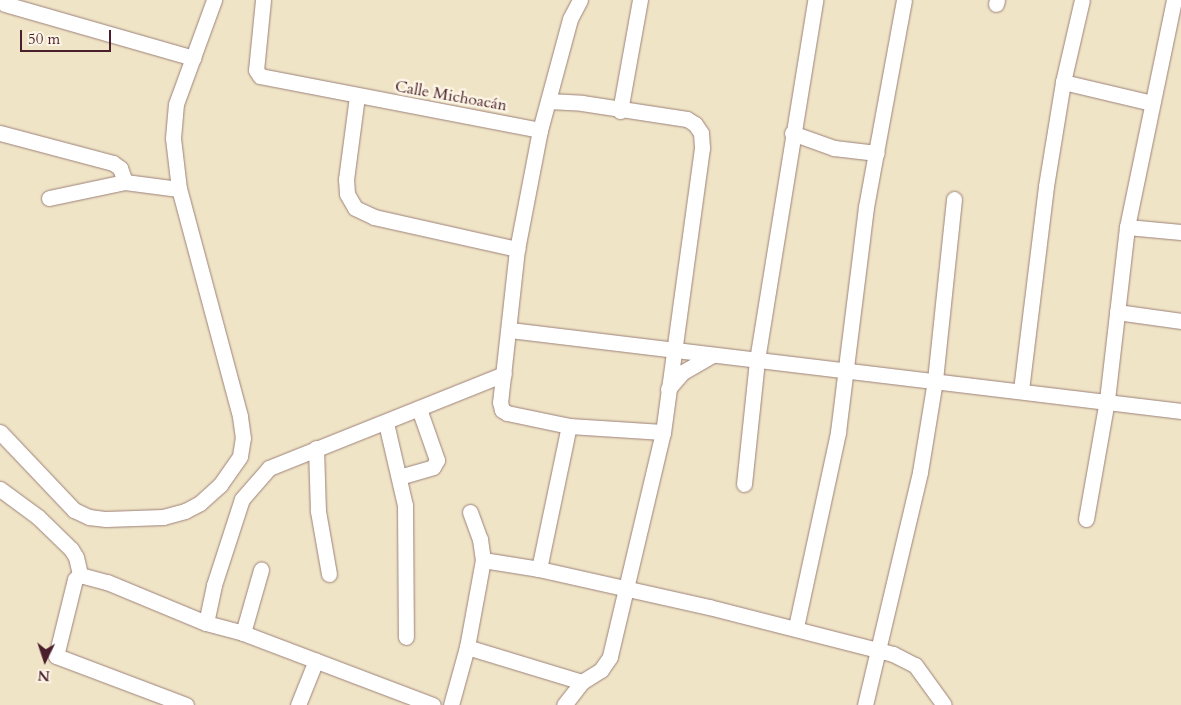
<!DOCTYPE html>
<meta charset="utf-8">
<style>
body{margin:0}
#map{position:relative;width:1181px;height:705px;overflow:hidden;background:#f0e4c7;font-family:Cardo,serif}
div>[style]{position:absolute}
.roads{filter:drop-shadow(0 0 1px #9d8279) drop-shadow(0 0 1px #9d8279)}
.minor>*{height:15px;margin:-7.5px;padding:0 7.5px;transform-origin:7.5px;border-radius:7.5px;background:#fff}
span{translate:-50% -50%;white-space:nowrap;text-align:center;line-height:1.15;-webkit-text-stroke:5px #fcf5e5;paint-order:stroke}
.street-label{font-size:16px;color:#4a1f2b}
.north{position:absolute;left:20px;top:635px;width:50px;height:50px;-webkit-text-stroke:4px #fcf5e5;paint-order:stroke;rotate:184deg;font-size:14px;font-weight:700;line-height:20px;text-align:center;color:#4a1f2b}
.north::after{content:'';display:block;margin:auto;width:18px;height:22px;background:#4a1f2b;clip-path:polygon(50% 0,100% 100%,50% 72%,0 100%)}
.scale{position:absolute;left:20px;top:30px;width:91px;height:22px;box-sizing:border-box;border:2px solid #4a1f2b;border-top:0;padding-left:6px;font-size:15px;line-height:18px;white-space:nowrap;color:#4a1f2b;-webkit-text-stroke:4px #fcf5e5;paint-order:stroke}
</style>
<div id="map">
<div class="roads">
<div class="minor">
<i style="left:263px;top:0;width:70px;rotate:95.7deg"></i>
<i style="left:256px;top:70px;width:7px;rotate:56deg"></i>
<i style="left:260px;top:76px;width:285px;rotate:10.9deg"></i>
<i style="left:580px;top:0;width:21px;rotate:118deg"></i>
<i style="left:570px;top:19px;width:115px;rotate:105.1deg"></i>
<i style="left:540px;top:130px;width:121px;rotate:100.9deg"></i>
<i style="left:517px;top:249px;width:154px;rotate:96.3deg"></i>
<i style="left:500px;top:402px;width:8px;rotate:76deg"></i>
<i style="left:502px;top:410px;width:6px;rotate:31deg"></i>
<i style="left:507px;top:413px;width:63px;rotate:11.8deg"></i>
<i style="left:569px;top:426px;width:94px;rotate:3.7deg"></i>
<i style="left:5px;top:4px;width:196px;rotate:16deg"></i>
<i style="left:996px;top:4px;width:4px;rotate:-76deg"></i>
<i style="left:1063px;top:82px;width:91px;rotate:13.3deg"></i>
<i style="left:357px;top:96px;width:84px;rotate:97.5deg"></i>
<i style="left:346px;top:179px;width:15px;rotate:86deg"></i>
<i style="left:347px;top:194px;width:16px;rotate:60deg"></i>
<i style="left:355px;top:208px;width:21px;rotate:25deg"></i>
<i style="left:374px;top:217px;width:147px;rotate:12.6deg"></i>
<i style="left:548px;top:101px;width:34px;rotate:3deg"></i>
<i style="left:582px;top:103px;width:106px;rotate:8.7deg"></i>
<i style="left:687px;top:119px;width:9px;rotate:32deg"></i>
<i style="left:695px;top:124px;width:11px;rotate:56deg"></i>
<i style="left:701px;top:133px;width:15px;rotate:86deg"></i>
<i style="left:702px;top:148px;width:287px;rotate:97.8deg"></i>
<i style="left:663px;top:432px;width:231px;rotate:103.3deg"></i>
<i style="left:610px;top:657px;width:16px;rotate:125deg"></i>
<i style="left:601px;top:670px;width:22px;rotate:148deg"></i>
<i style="left:582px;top:682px;width:29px;rotate:128deg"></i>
<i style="left:620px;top:111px;width:113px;rotate:-79.8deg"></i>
<i style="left:0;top:133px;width:117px;rotate:14.9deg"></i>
<i style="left:113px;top:163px;width:9px;rotate:36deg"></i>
<i style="left:120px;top:168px;width:15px;rotate:70deg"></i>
<i style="left:792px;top:133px;width:45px;rotate:19.7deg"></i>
<i style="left:834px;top:148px;width:43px;rotate:6.6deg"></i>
<i style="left:49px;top:198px;width:78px;rotate:-11.9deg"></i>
<i style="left:125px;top:182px;width:54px;rotate:7.4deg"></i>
<i style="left:1127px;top:227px;width:54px;rotate:5.3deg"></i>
<i style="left:1117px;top:312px;width:65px;rotate:8deg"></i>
<i style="left:510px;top:330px;width:676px;rotate:6.88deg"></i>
<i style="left:668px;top:389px;width:23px;rotate:-49deg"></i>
<i style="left:683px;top:372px;width:34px;rotate:-30deg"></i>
<i style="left:1021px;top:390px;width:206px;rotate:-83deg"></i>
<i style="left:1046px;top:186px;width:105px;rotate:-80.7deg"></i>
<i style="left:1063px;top:82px;width:84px;rotate:-77deg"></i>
<i style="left:386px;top:423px;width:84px;rotate:77deg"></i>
<i style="left:405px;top:505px;width:132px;rotate:89.6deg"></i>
<i style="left:0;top:432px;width:108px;rotate:46.5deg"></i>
<i style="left:74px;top:510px;width:17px;rotate:25deg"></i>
<i style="left:89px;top:517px;width:17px;rotate:7deg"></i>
<i style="left:106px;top:519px;width:57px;rotate:-2deg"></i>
<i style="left:163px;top:517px;width:23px;rotate:-15deg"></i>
<i style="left:185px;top:511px;width:17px;rotate:-28deg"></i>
<i style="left:200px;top:503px;width:27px;rotate:-42deg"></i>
<i style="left:220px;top:485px;width:35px;rotate:-55deg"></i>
<i style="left:240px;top:456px;width:18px;rotate:-81deg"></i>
<i style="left:243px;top:438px;width:22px;rotate:-98deg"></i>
<i style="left:240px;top:416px;width:235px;rotate:-105deg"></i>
<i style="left:179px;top:189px;width:51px;rotate:-96.7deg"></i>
<i style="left:173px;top:138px;width:34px;rotate:-85deg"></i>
<i style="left:176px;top:104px;width:111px;rotate:-69.9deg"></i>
<i style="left:316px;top:448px;width:63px;rotate:88.2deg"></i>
<i style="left:318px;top:511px;width:64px;rotate:80.1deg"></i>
<i style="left:399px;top:477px;width:35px;rotate:-16deg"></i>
<i style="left:433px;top:467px;width:8px;rotate:-60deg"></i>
<i style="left:437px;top:460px;width:54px;rotate:-109.4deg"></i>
<i style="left:744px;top:484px;width:125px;rotate:-84deg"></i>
<i style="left:757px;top:360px;width:365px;rotate:-80.8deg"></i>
<i style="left:0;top:489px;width:47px;rotate:36.4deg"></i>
<i style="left:38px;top:517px;width:46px;rotate:44.1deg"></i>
<i style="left:71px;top:549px;width:9px;rotate:58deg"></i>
<i style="left:76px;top:557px;width:18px;rotate:77deg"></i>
<i style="left:470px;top:512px;width:29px;rotate:70deg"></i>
<i style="left:480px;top:539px;width:21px;rotate:82deg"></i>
<i style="left:1086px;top:519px;width:121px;rotate:-80deg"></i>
<i style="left:1107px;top:400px;width:174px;rotate:-83.4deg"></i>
<i style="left:1127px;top:227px;width:232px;rotate:-78.3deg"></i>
<i style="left:539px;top:569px;width:146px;rotate:-78.2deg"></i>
<i style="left:206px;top:623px;width:39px;rotate:-78deg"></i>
<i style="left:214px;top:585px;width:90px;rotate:-72deg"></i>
<i style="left:242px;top:499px;width:41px;rotate:-48.9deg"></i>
<i style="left:269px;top:468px;width:253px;rotate:-21.8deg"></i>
<i style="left:796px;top:627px;width:199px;rotate:-77.8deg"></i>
<i style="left:838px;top:432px;width:227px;rotate:-82.9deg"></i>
<i style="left:866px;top:207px;width:210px;rotate:-79.6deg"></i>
<i style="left:243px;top:633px;width:66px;rotate:-74.1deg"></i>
<i style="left:467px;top:647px;width:120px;rotate:16.9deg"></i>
<i style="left:186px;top:705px;width:139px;rotate:-159.3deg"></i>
<i style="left:56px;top:656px;width:79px;rotate:-76.1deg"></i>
<i style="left:75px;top:579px;width:6px;rotate:-39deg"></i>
<i style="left:80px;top:575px;width:28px;rotate:15deg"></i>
<i style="left:107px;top:582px;width:107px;rotate:22.5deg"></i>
<i style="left:206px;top:623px;width:38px;rotate:15deg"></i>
<i style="left:243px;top:633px;width:203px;rotate:20.8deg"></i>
<i style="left:298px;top:705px;width:48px;rotate:-68.2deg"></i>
<i style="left:451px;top:705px;width:60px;rotate:-74.6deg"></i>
<i style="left:467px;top:647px;width:88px;rotate:-79.6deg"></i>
<i style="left:483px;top:560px;width:57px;rotate:9.1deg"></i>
<i style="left:539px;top:569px;width:174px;rotate:12.6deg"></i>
<i style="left:709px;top:607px;width:190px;rotate:14.3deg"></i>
<i style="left:893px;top:654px;width:25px;rotate:27deg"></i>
<i style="left:915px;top:665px;width:49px;rotate:54.1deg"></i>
<i style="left:865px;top:705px;width:239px;rotate:-76.7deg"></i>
<i style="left:920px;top:472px;width:93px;rotate:-80.7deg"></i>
<i style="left:935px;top:380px;width:182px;rotate:-84deg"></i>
</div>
</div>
<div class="street-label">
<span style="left:451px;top:96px;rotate:10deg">Calle Michoacán</span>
</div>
<div class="north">N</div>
<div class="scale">50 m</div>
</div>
